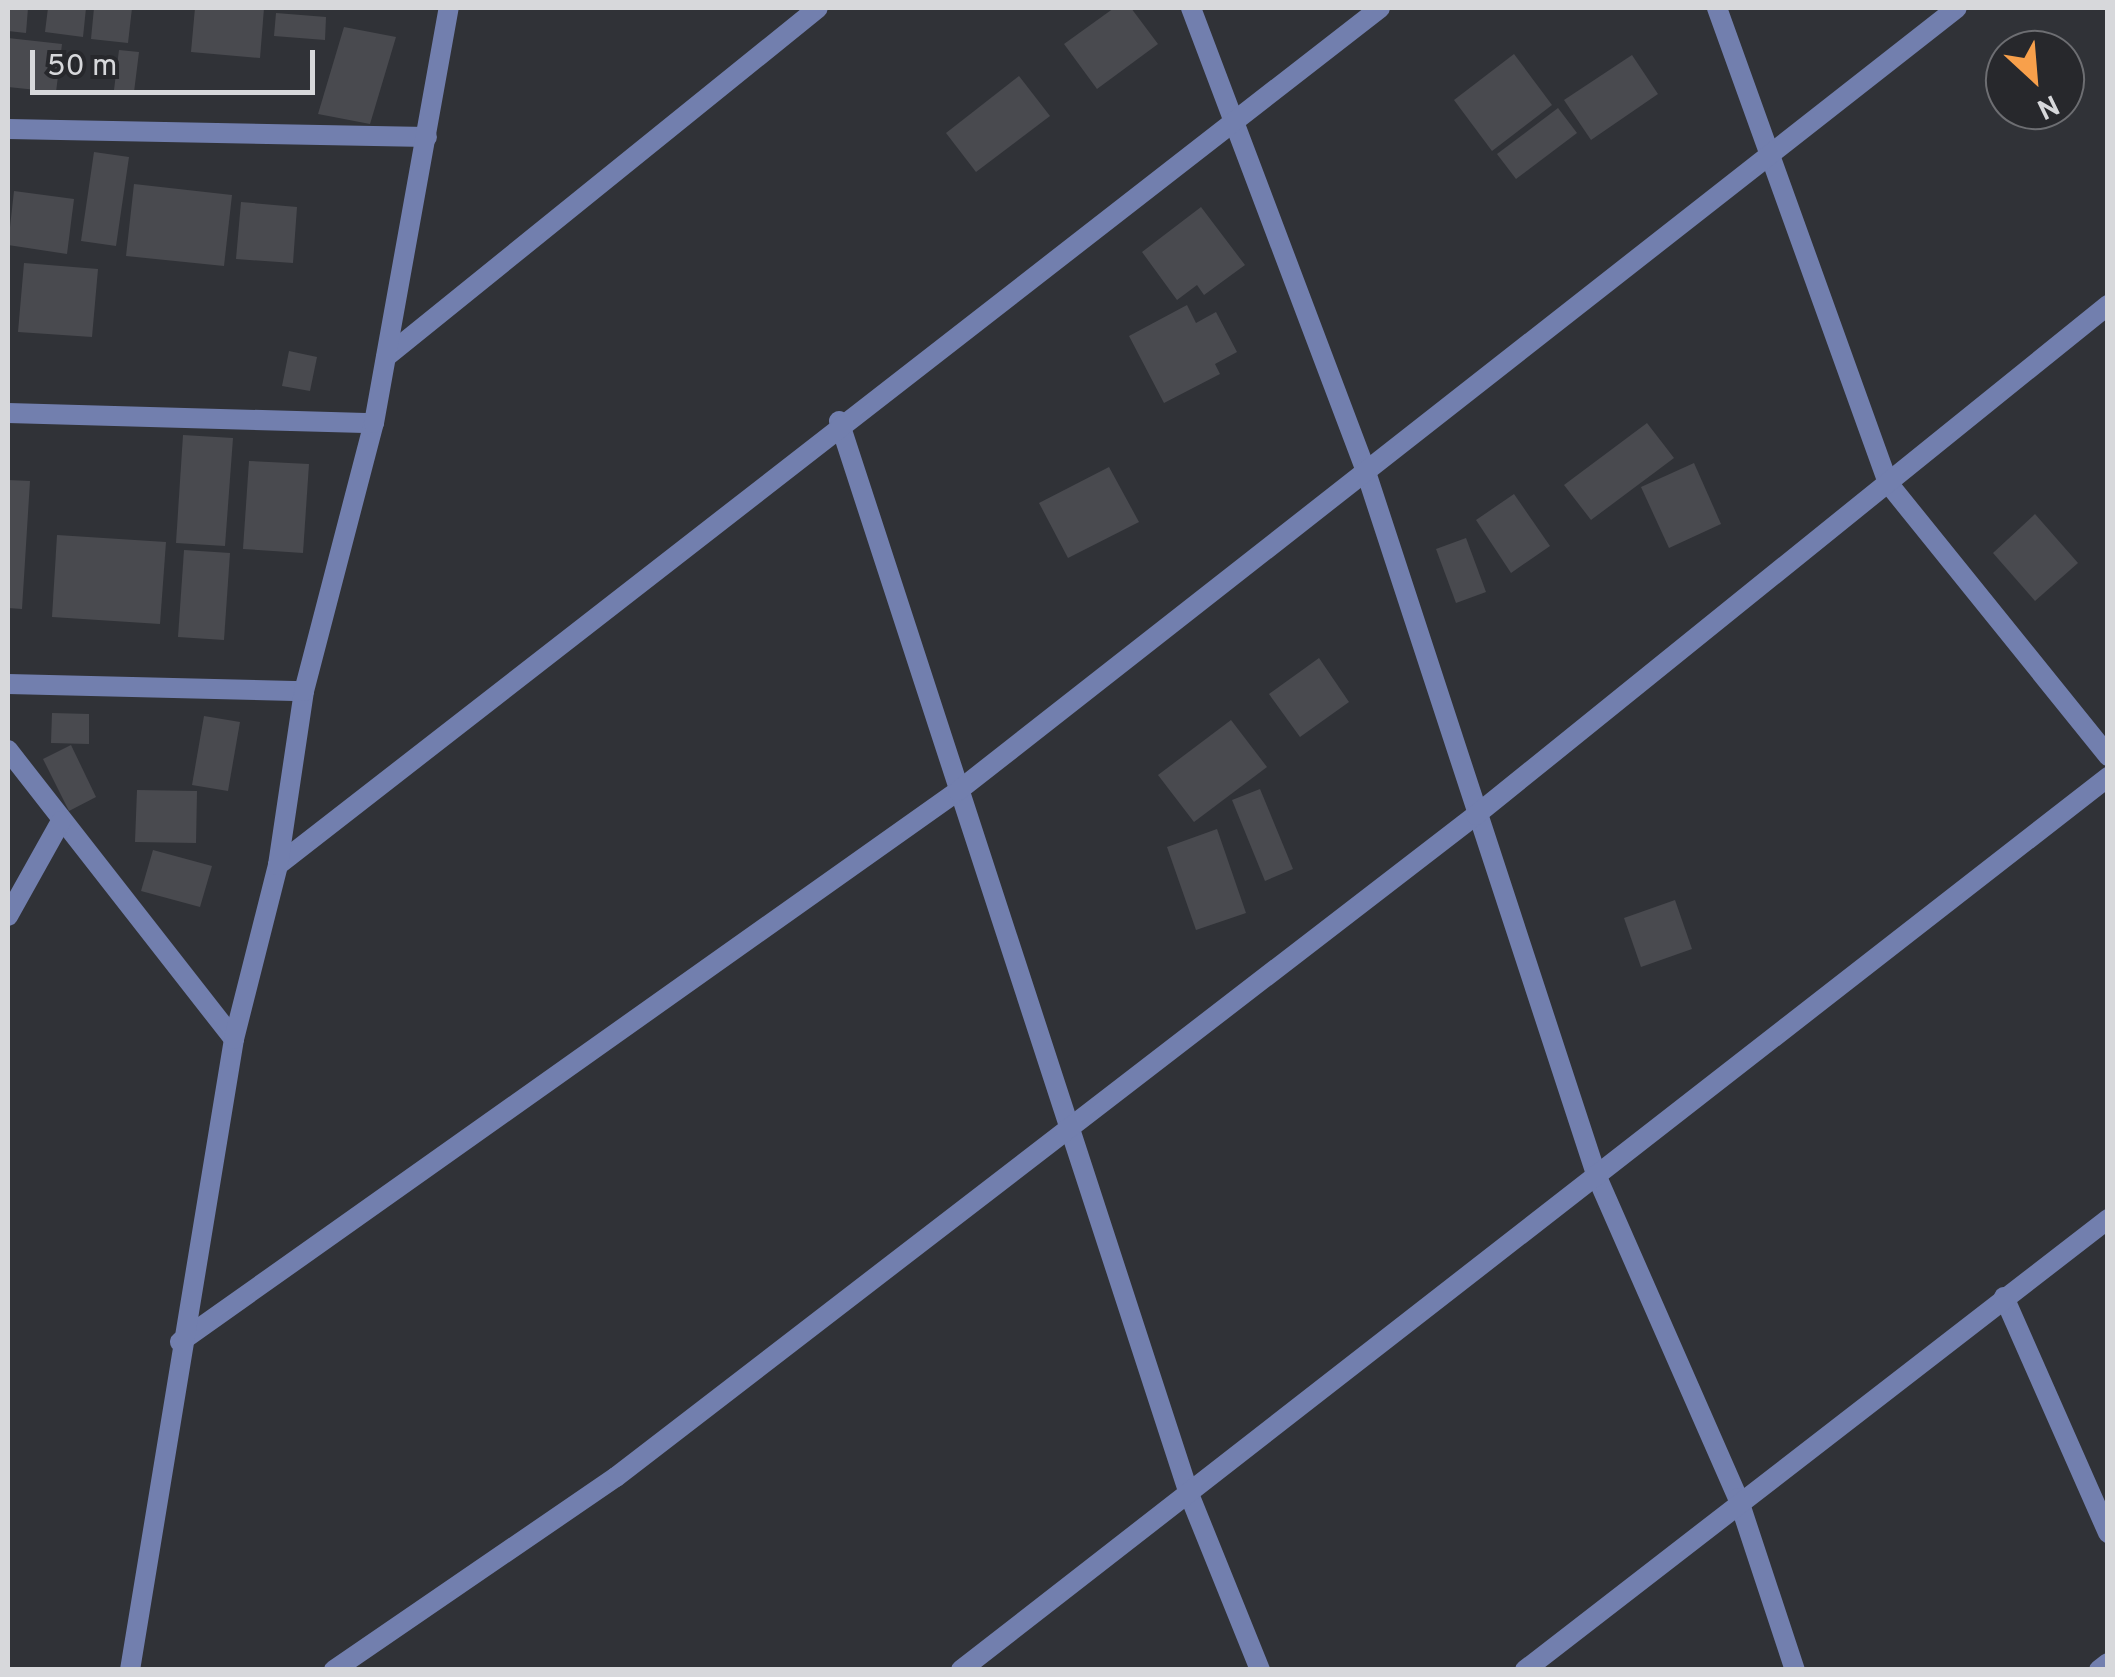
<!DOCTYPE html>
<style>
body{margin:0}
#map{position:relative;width:2115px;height:1677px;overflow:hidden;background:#303237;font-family:Overpass,sans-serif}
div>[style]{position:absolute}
.building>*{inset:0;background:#494a4f}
.street>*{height:20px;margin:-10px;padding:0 10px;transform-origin:10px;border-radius:10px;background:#727fae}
span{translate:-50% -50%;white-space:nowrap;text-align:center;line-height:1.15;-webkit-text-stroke:8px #27282c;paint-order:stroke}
.frame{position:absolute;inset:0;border:10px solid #d7d8db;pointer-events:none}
.north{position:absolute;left:1985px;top:30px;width:100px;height:100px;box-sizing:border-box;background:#27282c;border:2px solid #6d6e72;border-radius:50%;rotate:154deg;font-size:28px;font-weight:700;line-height:40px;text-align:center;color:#d7d8db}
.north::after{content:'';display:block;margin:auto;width:35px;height:45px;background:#f8a04b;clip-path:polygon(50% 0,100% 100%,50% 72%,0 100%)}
.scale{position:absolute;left:30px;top:50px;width:285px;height:45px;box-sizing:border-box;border:5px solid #d7d8db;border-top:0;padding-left:12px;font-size:30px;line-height:35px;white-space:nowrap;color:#d7d8db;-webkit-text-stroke:8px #27282c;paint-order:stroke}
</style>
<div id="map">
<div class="building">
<i style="clip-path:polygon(8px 8px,28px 8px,26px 33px,8px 31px)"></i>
<i style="clip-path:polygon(48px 8px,86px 8px,83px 37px,45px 32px)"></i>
<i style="clip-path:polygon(94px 8px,132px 8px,128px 43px,91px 39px)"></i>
<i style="clip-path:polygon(195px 8px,264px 8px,260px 58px,191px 52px)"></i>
<i style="clip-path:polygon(1114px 8px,1131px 8px,1158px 44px,1097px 89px,1064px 44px)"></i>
<i style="clip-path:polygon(276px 13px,326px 17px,325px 40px,274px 36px)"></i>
<i style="clip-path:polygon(344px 27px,396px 37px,370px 124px,318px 114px)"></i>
<i style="clip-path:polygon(8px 38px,62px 44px,56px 92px,8px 87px)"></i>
<i style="clip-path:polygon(119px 50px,139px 52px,134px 92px,114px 90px)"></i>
<i style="clip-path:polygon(1514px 54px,1552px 105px,1492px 151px,1454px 100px)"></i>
<i style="clip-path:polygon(1632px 55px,1658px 94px,1591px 140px,1564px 100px)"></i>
<i style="clip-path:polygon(1019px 76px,1050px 116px,976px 172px,946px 133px)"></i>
<i style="clip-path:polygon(1558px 108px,1577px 133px,1516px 179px,1497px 154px)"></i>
<i style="clip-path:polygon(94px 152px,129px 157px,116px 246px,81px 241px)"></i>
<i style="clip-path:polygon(134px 184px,232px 195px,224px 266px,126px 256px)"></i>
<i style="clip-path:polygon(14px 191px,74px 199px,67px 254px,8px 245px)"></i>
<i style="clip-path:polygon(241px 202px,297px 207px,293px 263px,236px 259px)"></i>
<i style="clip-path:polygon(1201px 207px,1245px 265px,1204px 295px,1197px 285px,1177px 300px,1142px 252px)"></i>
<i style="clip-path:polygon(24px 263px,98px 269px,92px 337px,18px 332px)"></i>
<i style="clip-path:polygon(1187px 305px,1196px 323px,1216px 312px,1237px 352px,1215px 364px,1220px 374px,1164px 403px,1129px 336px)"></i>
<i style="clip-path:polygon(289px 351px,317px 357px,310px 391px,282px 386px)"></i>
<i style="clip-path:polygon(1647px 423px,1674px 458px,1591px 520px,1564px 485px)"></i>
<i style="clip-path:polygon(183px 435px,233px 438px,225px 546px,176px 543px)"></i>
<i style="clip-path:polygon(249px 461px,309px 464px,303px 553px,243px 549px)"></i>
<i style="clip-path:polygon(1694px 463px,1721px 524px,1669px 548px,1641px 487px)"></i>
<i style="clip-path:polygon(1109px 467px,1139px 522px,1068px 558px,1039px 503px)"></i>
<i style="clip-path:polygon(8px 480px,30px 481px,22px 609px,8px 608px)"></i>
<i style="clip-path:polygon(1514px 494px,1550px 546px,1511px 573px,1476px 520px)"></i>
<i style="clip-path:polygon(2035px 514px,2078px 563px,2035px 601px,1993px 553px)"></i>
<i style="clip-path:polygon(57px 535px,166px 542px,160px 624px,52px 617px)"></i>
<i style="clip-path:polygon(1466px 538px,1486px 592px,1456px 603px,1436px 549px)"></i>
<i style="clip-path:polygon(184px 550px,230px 553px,224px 640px,178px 637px)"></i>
<i style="clip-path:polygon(1319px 658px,1349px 702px,1300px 737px,1269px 694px)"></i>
<i style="clip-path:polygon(52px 713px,89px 714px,89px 744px,51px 743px)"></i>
<i style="clip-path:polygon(204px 716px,240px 722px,228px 791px,192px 785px)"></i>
<i style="clip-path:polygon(1231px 720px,1267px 767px,1194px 822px,1158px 775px)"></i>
<i style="clip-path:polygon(71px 745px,96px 797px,69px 811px,43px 759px)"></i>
<i style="clip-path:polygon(1260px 789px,1293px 869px,1265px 881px,1232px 800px)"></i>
<i style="clip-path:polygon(137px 790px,197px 791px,196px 843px,135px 842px)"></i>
<i style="clip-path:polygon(1217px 829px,1246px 913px,1196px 930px,1167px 847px)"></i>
<i style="clip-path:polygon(153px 850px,212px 866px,200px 907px,141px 891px)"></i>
<i style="clip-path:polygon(1675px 900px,1692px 949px,1641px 967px,1624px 918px)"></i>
</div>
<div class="street">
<i style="left:1191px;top:8px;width:493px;rotate:69.3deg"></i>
<i style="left:1365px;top:469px;width:745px;rotate:71.86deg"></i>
<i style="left:1597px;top:1177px;width:351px;rotate:66.3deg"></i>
<i style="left:1738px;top:1498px;width:181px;rotate:71.7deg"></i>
<i style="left:1717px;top:8px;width:505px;rotate:70.2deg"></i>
<i style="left:1888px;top:483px;width:351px;rotate:51.1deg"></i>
<i style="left:8px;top:129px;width:419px;rotate:1.1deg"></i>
<i style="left:386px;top:357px;width:555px;rotate:-38.93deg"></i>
<i style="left:8px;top:413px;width:366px;rotate:1.6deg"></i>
<i style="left:839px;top:421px;width:1129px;rotate:71.93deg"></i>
<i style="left:1189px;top:1494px;width:190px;rotate:68deg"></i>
<i style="left:8px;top:684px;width:296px;rotate:1.4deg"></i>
<i style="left:8px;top:750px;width:367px;rotate:52deg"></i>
<i style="left:278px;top:865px;width:1396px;rotate:-37.87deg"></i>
<i style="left:8px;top:916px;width:109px;rotate:-60.8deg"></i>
<i style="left:2004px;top:1297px;width:258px;rotate:66.2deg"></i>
<i style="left:180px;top:1342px;width:953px;rotate:-35.31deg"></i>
<i style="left:958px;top:791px;width:1269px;rotate:-38.09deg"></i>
<i style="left:130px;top:1670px;width:640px;rotate:-80.64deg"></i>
<i style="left:234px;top:1039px;width:179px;rotate:-75.8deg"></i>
<i style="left:278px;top:865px;width:176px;rotate:-81.5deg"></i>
<i style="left:304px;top:691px;width:277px;rotate:-75.4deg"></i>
<i style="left:374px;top:423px;width:422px;rotate:-79.8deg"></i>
<i style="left:334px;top:1670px;width:342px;rotate:-34.4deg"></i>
<i style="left:616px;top:1477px;width:1085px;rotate:-37.59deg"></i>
<i style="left:1476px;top:815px;width:812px;rotate:-38.9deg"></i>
<i style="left:961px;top:1670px;width:1454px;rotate:-37.9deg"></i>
<i style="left:1525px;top:1670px;width:737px;rotate:-37.72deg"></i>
<i style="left:2099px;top:1670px;width:11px;rotate:-38deg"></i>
</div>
<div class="frame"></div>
<div class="north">N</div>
<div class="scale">50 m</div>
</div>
